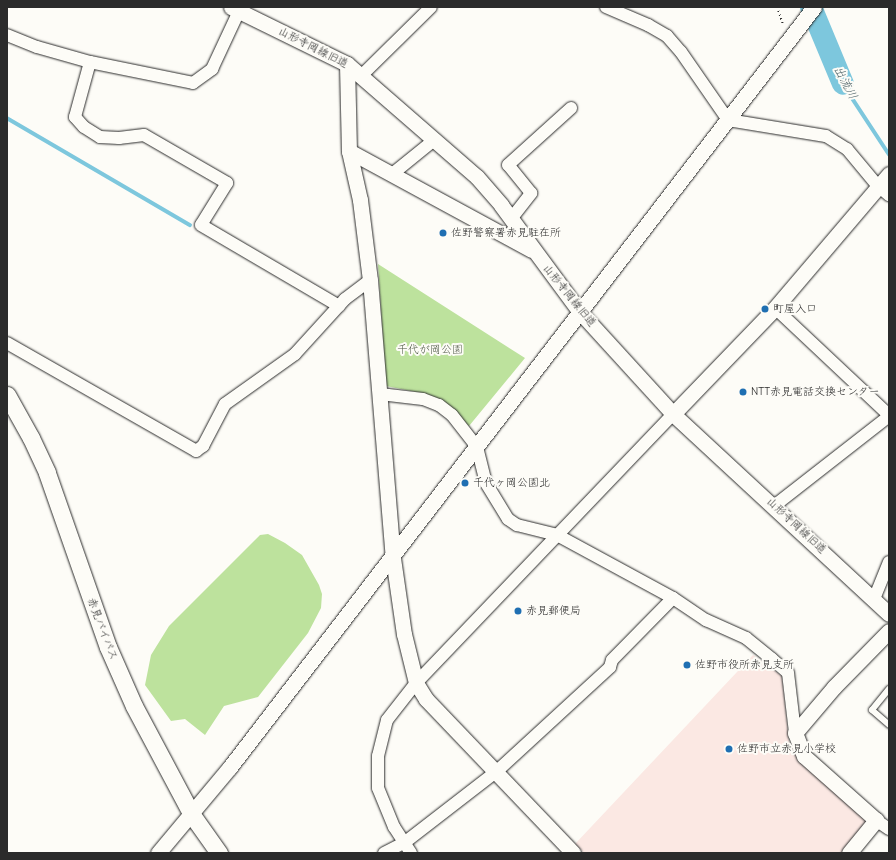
<!DOCTYPE html>
<meta charset="utf-8">
<style>
body{margin:0}
#map{position:relative;width:896px;height:860px;overflow:hidden;background:#fdfcf7;font-family:"Comic Neue","Klee One",sans-serif}
div>[style]{position:absolute}
.built>*{inset:0;background:#fbe8e3}
.green>*{inset:0;background:#bde29d}
.stream>*{height:3.5px;margin:-1.75px;padding:0 1.75px;transform-origin:1.75px;border-radius:1.75px;background:#7dc7dd}
.river>*{height:22px;margin:-11px;padding:0 11px;transform-origin:11px;border-radius:11px;background:#7dc7dd}
.path>*{height:2px;margin-top:-1px;transform-origin:0;background:repeating-linear-gradient(90deg,#2b2b2b 0 1px,transparent 0 4px)}
.roads{filter:drop-shadow(0 0 1px #2b2b2b) drop-shadow(0 0 1px #2b2b2b)}
.service>*{height:6px;margin:-3px;padding:0 3px;transform-origin:3px;border-radius:3px;background:#fdfcf7}
.minor>*{height:12px;margin:-6px;padding:0 6px;transform-origin:6px;border-radius:6px;background:#fdfcf7}
.tertiary>*{height:15px;margin:-7.5px;padding:0 7.5px;transform-origin:7.5px;border-radius:7.5px;background:#fdfcf7}
.secondary>*{height:17px;margin:-8.5px;padding:0 8.5px;transform-origin:8.5px;border-radius:8.5px;background:#fdfcf7}
.dots>*{width:11px;height:11px;translate:-50% -50%;box-sizing:border-box;border:2px solid #fdfcf7;border-radius:50%}
span{translate:-50% -50%;white-space:nowrap;text-align:center;line-height:1.15;-webkit-text-stroke:4px #fdfcf7;paint-order:stroke}
.street-label{font-size:11px;color:#2b2b2b}
.poi-label{font-size:11px;color:#2b2b2b}
.left{translate:0 -50%;text-align:left}
.park-label{font-size:11px;color:#505948}
.water-label{font-size:12px;color:#445a60;font-style:italic}
.frame{position:absolute;inset:0;border:8px solid #2b2b2b;pointer-events:none}
</style>
<div id="map">
<div class="built">
<i style="clip-path:polygon(753px 655px,782px 676px,789px 742px,798px 757px,868px 821px,841px 853px,584px 853px,575px 844px)"></i>
</div>
<div class="green">
<i style="clip-path:polygon(378px 264px,525px 358px,469px 426px,448px 405px,426px 394px,386px 386px)"></i>
<i style="clip-path:polygon(268px 534px,285px 543px,302px 555px,319px 585px,322px 594px,321px 608px,308px 633px,258px 697px,224px 706px,205px 735px,185px 719px,171px 721px,145px 685px,151px 655px,169px 626px,260px 535px)"></i>
</div>
<div class="stream">
<i style="left:843px;top:84px;width:84px;rotate:56.7deg"></i>
<i style="left:7px;top:118px;width:212px;rotate:30.3deg"></i>
</div>
<div class="river">
<i style="left:811px;top:7px;width:83px;rotate:67.4deg"></i>
</div>
<div class="path">
<i style="left:777px;top:7px;width:18px;rotate:71deg"></i>
</div>
<div class="roads">
<div class="service">
<i style="left:889px;top:689px;width:27px;rotate:129deg"></i>
<i style="left:872px;top:710px;width:23px;rotate:41deg"></i>
</div>
<div class="minor">
<i style="left:606px;top:7px;width:46px;rotate:23.2deg"></i>
<i style="left:648px;top:25px;width:22px;rotate:30deg"></i>
<i style="left:667px;top:36px;width:21px;rotate:49deg"></i>
<i style="left:681px;top:52px;width:83px;rotate:55.3deg"></i>
<i style="left:728px;top:120px;width:99px;rotate:9.3deg"></i>
<i style="left:826px;top:136px;width:25px;rotate:32deg"></i>
<i style="left:847px;top:149px;width:47px;rotate:50.2deg"></i>
<i style="left:877px;top:185px;width:16px;rotate:40deg"></i>
<i style="left:7px;top:35px;width:32px;rotate:22deg"></i>
<i style="left:37px;top:47px;width:55px;rotate:15.8deg"></i>
<i style="left:90px;top:62px;width:105px;rotate:11.5deg"></i>
<i style="left:193px;top:83px;width:24px;rotate:-36deg"></i>
<i style="left:212px;top:69px;width:64px;rotate:-65deg"></i>
<i style="left:90px;top:62px;width:57px;rotate:105.3deg"></i>
<i style="left:75px;top:117px;width:13px;rotate:48deg"></i>
<i style="left:84px;top:127px;width:19px;rotate:32deg"></i>
<i style="left:100px;top:137px;width:19px;rotate:3deg"></i>
<i style="left:119px;top:138px;width:25px;rotate:-7deg"></i>
<i style="left:144px;top:135px;width:96px;rotate:30deg"></i>
<i style="left:227px;top:183px;width:49px;rotate:121.8deg"></i>
<i style="left:201px;top:225px;width:160px;rotate:30.4deg"></i>
<i style="left:361px;top:76px;width:98px;rotate:-44.6deg"></i>
<i style="left:391px;top:175px;width:55px;rotate:-39.1deg"></i>
<i style="left:511px;top:219px;width:33px;rotate:-52deg"></i>
<i style="left:531px;top:193px;width:36px;rotate:-129deg"></i>
<i style="left:508px;top:165px;width:85px;rotate:-42.1deg"></i>
<i style="left:775px;top:308px;width:156px;rotate:43.2deg"></i>
<i style="left:7px;top:343px;width:218px;rotate:29.7deg"></i>
<i style="left:196px;top:451px;width:9px;rotate:-36deg"></i>
<i style="left:203px;top:446px;width:47px;rotate:-62.4deg"></i>
<i style="left:225px;top:404px;width:86px;rotate:-35.5deg"></i>
<i style="left:295px;top:354px;width:74px;rotate:-47.7deg"></i>
<i style="left:345px;top:299px;width:31px;rotate:-37deg"></i>
<i style="left:380px;top:394px;width:43px;rotate:6.6deg"></i>
<i style="left:423px;top:399px;width:17px;rotate:21deg"></i>
<i style="left:439px;top:405px;width:16px;rotate:38deg"></i>
<i style="left:452px;top:415px;width:41px;rotate:52deg"></i>
<i style="left:477px;top:447px;width:37px;rotate:76deg"></i>
<i style="left:486px;top:483px;width:42px;rotate:58.6deg"></i>
<i style="left:508px;top:519px;width:11px;rotate:34deg"></i>
<i style="left:517px;top:525px;width:41px;rotate:14deg"></i>
<i style="left:557px;top:535px;width:132px;rotate:28.5deg"></i>
<i style="left:673px;top:598px;width:40px;rotate:34deg"></i>
<i style="left:706px;top:620px;width:44px;rotate:24.2deg"></i>
<i style="left:746px;top:638px;width:33px;rotate:39deg"></i>
<i style="left:772px;top:659px;width:21px;rotate:41deg"></i>
<i style="left:788px;top:673px;width:60px;rotate:83.3deg"></i>
<i style="left:774px;top:506px;width:146px;rotate:-38deg"></i>
<i style="left:874px;top:599px;width:40px;rotate:-68deg"></i>
<i style="left:876px;top:820px;width:16px;rotate:35deg"></i>
<i style="left:384px;top:853px;width:22px;rotate:-27deg"></i>
<i style="left:404px;top:843px;width:116px;rotate:-37.7deg"></i>
<i style="left:496px;top:772px;width:155px;rotate:-42.6deg"></i>
<i style="left:610px;top:667px;width:7px;rotate:-74deg"></i>
<i style="left:612px;top:660px;width:87px;rotate:-45.5deg"></i>
<i style="left:411px;top:853px;width:31px;rotate:-123deg"></i>
<i style="left:394px;top:827px;width:42px;rotate:-112.3deg"></i>
<i style="left:378px;top:788px;width:32px;rotate:-90deg"></i>
<i style="left:378px;top:756px;width:37px;rotate:-76deg"></i>
<i style="left:387px;top:720px;width:47px;rotate:-51.9deg"></i>
<i style="left:416px;top:683px;width:372px;rotate:-46.3deg"></i>
</div>
<div class="tertiary">
<i style="left:231px;top:7px;width:129px;rotate:26.2deg"></i>
<i style="left:347px;top:64px;width:172px;rotate:41deg"></i>
<i style="left:477px;top:177px;width:37px;rotate:49deg"></i>
<i style="left:501px;top:205px;width:133px;rotate:53.6deg"></i>
<i style="left:580px;top:312px;width:138px;rotate:47.6deg"></i>
<i style="left:673px;top:414px;width:294px;rotate:42.8deg"></i>
<i style="left:347px;top:64px;width:87px;rotate:88.7deg"></i>
<i style="left:349px;top:151px;width:207px;rotate:28.5deg"></i>
<i style="left:349px;top:151px;width:50px;rotate:77.3deg"></i>
<i style="left:360px;top:200px;width:81px;rotate:82.9deg"></i>
<i style="left:370px;top:280px;width:279px;rotate:85.3deg"></i>
<i style="left:393px;top:558px;width:77px;rotate:81.8deg"></i>
<i style="left:404px;top:634px;width:50px;rotate:76.2deg"></i>
<i style="left:416px;top:683px;width:19px;rotate:58deg"></i>
<i style="left:426px;top:699px;width:213px;rotate:46.3deg"></i>
<i style="left:673px;top:414px;width:147px;rotate:-46.1deg"></i>
<i style="left:775px;top:308px;width:176px;rotate:-49.6deg"></i>
<i style="left:158px;top:853px;width:112px;rotate:-50.1deg"></i>
<i style="left:230px;top:767px;width:958px;rotate:-52.46deg"></i>
<i style="left:849px;top:853px;width:43px;rotate:-50.7deg"></i>
<i style="left:876px;top:820px;width:96px;rotate:-138.4deg"></i>
<i style="left:804px;top:756px;width:25px;rotate:-111deg"></i>
<i style="left:795px;top:733px;width:60px;rotate:-49.7deg"></i>
<i style="left:834px;top:687px;width:78px;rotate:-45.5deg"></i>
</div>
<div class="secondary">
<i style="left:7px;top:395px;width:49px;rotate:60.8deg"></i>
<i style="left:31px;top:438px;width:38px;rotate:65deg"></i>
<i style="left:47px;top:473px;width:184px;rotate:70.7deg"></i>
<i style="left:108px;top:647px;width:64px;rotate:66.2deg"></i>
<i style="left:134px;top:706px;width:123px;rotate:62deg"></i>
<i style="left:192px;top:815px;width:47px;rotate:54.6deg"></i>
</div>
</div>
<div class="dots">
<i style="left:443px;top:233px;background:#1f6fb2"></i>
<i style="left:765px;top:309px;background:#1f6fb2"></i>
<i style="left:743px;top:392px;background:#1f6fb2"></i>
<i style="left:465px;top:483px;background:#1f6fb2"></i>
<i style="left:518px;top:611px;background:#1f6fb2"></i>
<i style="left:687px;top:665px;background:#1f6fb2"></i>
<i style="left:729px;top:749px;background:#1f6fb2"></i>
</div>
<div class="street-label">
<span style="left:313px;top:48px;rotate:27deg">山形寺岡線旧道</span>
<span style="left:569px;top:296px;rotate:51deg">山形寺岡線旧道</span>
<span style="left:796px;top:526px;rotate:43deg">山形寺岡線旧道</span>
<span style="left:102px;top:629px;rotate:69deg">赤見バイパス</span>
</div>
<div class="poi-label">
<span class="left" style="left:451px;top:233px">佐野警察署赤見駐在所</span>
<span class="left" style="left:773px;top:309px">町屋入口</span>
<span class="left" style="left:751px;top:392px">NTT赤見電話交換センター</span>
<span class="left" style="left:473px;top:483px">千代ヶ岡公園北</span>
<span class="left" style="left:526px;top:611px">赤見郵便局</span>
<span class="left" style="left:695px;top:665px">佐野市役所赤見支所</span>
<span class="left" style="left:737px;top:749px">佐野市立赤見小学校</span>
</div>
<div class="park-label">
<span style="left:430px;top:350px">千代が岡公園</span>
</div>
<div class="water-label">
<span style="left:845px;top:83px;rotate:62deg">出流川</span>
</div>
<div class="frame"></div>
</div>
